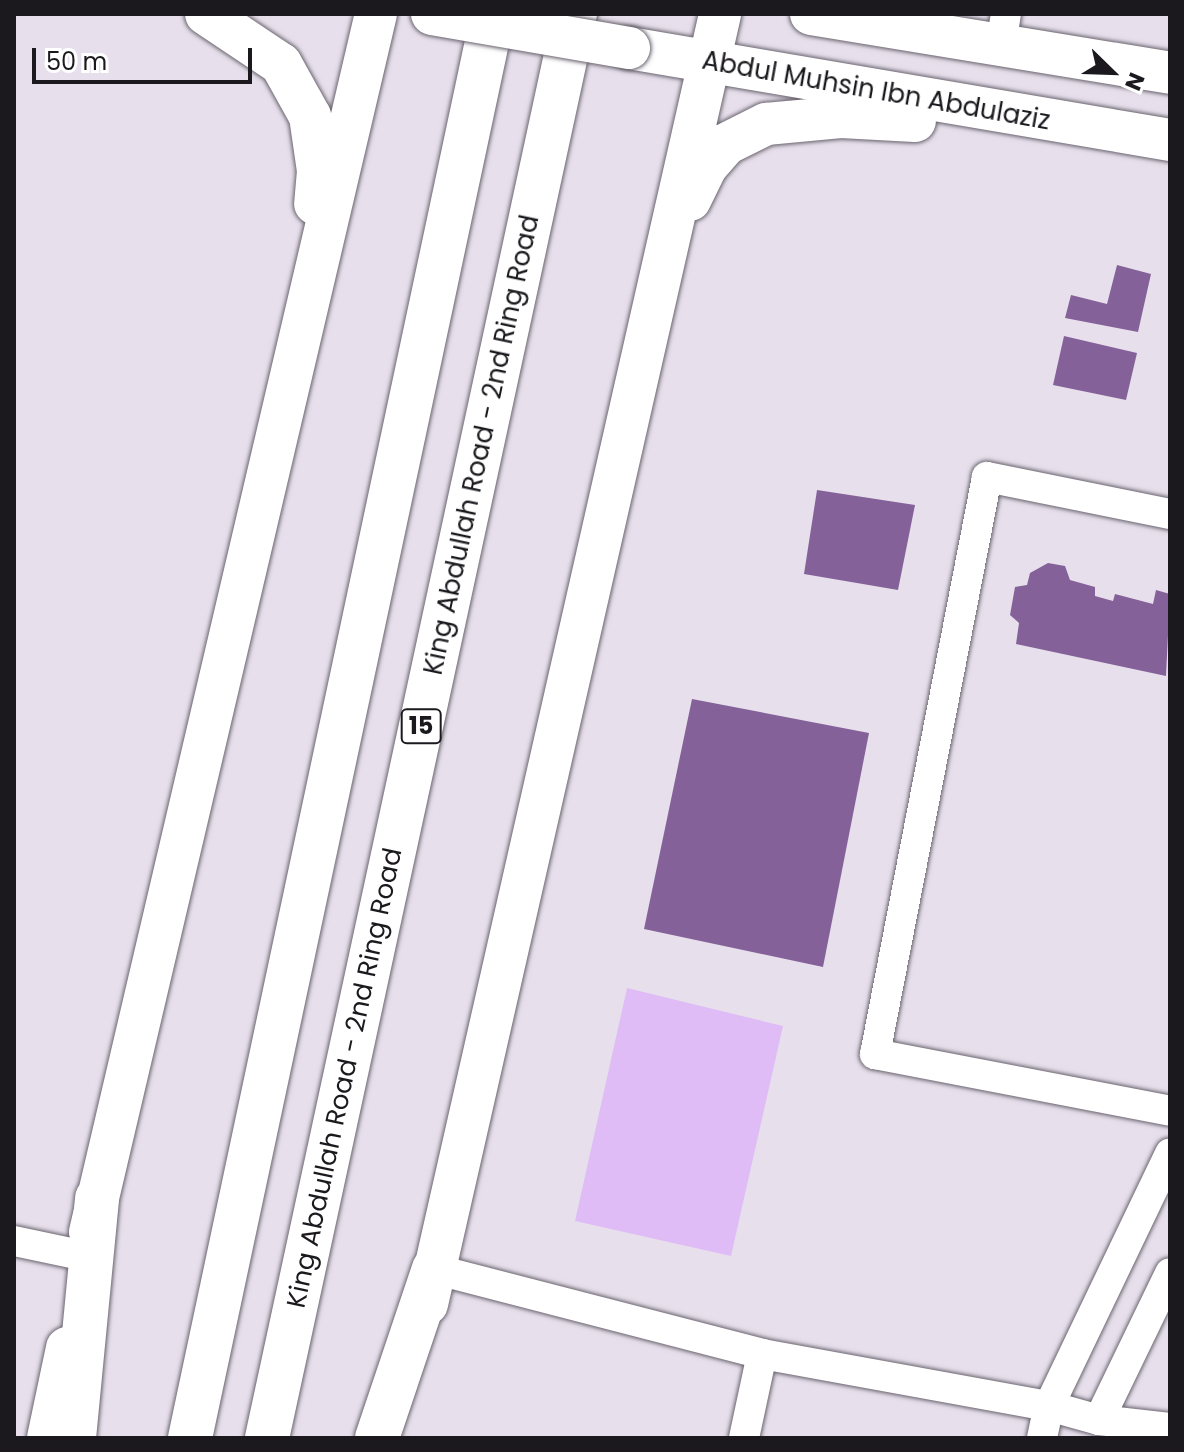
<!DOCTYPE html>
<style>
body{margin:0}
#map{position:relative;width:1184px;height:1452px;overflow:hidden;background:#e7e0ec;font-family:Poppins,sans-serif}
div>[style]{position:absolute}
.green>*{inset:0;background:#dfbcf5}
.building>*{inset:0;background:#85619a}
.roads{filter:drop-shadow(0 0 2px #6a646f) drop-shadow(0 0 2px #6a646f)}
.street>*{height:30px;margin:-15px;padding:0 15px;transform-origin:15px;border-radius:15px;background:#fff}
.secondary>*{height:42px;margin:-21px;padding:0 21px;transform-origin:21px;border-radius:21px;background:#fff}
.highway>*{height:44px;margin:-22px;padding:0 22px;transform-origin:22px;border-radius:22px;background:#fff}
.bridges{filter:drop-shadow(0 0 2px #6a646f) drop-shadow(0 0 2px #6a646f)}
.secondary-bridge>*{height:42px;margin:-21px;padding:0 21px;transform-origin:21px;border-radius:21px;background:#fff}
span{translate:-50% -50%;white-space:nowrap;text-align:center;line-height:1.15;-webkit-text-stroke:6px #fff;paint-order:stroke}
.shield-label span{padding:2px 6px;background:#fff;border:2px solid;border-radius:6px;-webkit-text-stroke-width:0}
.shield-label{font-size:24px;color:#1b191d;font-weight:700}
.street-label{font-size:26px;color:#1b191d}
.frame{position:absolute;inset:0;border:16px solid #1b191d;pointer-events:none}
.north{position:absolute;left:1072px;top:32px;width:80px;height:80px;-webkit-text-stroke:6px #fff;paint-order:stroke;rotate:113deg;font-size:22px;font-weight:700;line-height:32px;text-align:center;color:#1b191d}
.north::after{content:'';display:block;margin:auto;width:28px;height:36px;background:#1b191d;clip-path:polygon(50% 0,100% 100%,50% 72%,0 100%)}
.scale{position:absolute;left:32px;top:48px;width:220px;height:36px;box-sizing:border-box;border:4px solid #1b191d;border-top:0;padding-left:10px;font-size:24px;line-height:28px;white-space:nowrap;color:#1b191d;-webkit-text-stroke:6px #fff;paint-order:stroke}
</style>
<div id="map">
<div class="green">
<i style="clip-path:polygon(627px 988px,783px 1026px,731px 1256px,575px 1221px)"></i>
</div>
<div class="building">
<i style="clip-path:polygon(1117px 265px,1151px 274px,1138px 332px,1065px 318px,1071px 295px,1107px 304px)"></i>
<i style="clip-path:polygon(1064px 336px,1137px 353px,1126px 400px,1053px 385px)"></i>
<i style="clip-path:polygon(817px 490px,915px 505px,898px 590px,804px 574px)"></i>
<i style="clip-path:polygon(1048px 563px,1065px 566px,1070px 580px,1095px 587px,1095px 596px,1113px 601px,1115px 594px,1153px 604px,1156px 590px,1170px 594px,1166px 676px,1016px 644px,1019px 623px,1010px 615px,1015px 587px,1027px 585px,1030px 573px)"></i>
<i style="clip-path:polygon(692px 699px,869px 733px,823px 967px,644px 929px)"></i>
</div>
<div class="roads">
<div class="street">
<i style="left:1001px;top:45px;width:31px;rotate:-81deg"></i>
<i style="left:1170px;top:514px;width:187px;rotate:-168.6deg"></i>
<i style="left:987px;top:477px;width:588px;rotate:100.98deg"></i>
<i style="left:875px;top:1054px;width:300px;rotate:10.9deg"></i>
<i style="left:14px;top:1241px;width:73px;rotate:11.9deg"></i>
<i style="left:434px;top:1269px;width:339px;rotate:14.5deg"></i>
<i style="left:762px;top:1354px;width:292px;rotate:10.3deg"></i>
<i style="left:1049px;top:1406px;width:52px;rotate:15.6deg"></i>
<i style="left:1099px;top:1420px;width:71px;rotate:6.4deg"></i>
<i style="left:1099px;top:1420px;width:163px;rotate:-64.2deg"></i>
<i style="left:744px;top:1438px;width:86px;rotate:-77.9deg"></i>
<i style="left:1042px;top:1438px;width:33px;rotate:-78deg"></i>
<i style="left:1049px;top:1406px;width:280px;rotate:-64.4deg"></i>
</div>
<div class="secondary">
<i style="left:206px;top:14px;width:90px;rotate:33.7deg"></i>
<i style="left:281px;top:64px;width:60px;rotate:60.9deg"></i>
<i style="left:310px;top:116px;width:56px;rotate:81.7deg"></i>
<i style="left:318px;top:171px;width:33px;rotate:95deg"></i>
<i style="left:811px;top:14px;width:364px;rotate:9.3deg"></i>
<i style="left:629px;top:48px;width:549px;rotate:9.65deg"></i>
<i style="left:690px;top:200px;width:37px;rotate:-64deg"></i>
<i style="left:706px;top:167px;width:30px;rotate:-49deg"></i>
<i style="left:726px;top:144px;width:45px;rotate:-26.6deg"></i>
<i style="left:766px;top:124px;width:75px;rotate:-5.3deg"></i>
<i style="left:841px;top:117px;width:74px;rotate:3.1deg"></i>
<i style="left:90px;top:1232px;width:1251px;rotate:-76.79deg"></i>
<i style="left:427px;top:1304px;width:1323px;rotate:-77.2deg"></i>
<i style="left:48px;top:1438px;width:92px;rotate:-78.1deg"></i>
</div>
<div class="highway">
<i style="left:74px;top:1438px;width:241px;rotate:-84.5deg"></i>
<i style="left:190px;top:1438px;width:1456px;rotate:-77.99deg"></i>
<i style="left:267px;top:1438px;width:1457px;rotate:-77.8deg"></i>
<i style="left:377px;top:1438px;width:178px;rotate:-71.4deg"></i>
</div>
</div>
<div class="bridges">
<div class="secondary-bridge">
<i style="left:432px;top:14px;width:200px;rotate:9.8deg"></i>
</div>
</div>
<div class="shield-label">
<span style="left:421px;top:726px">15</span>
</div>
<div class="street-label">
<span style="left:876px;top:91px;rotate:10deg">Abdul Muhsin Ibn Abdulaziz</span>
<span style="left:482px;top:445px;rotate:-78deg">King Abdullah Road - 2nd Ring Road</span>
<span style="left:345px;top:1078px;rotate:-78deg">King Abdullah Road - 2nd Ring Road</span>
</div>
<div class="frame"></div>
<div class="north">N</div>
<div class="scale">50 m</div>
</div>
